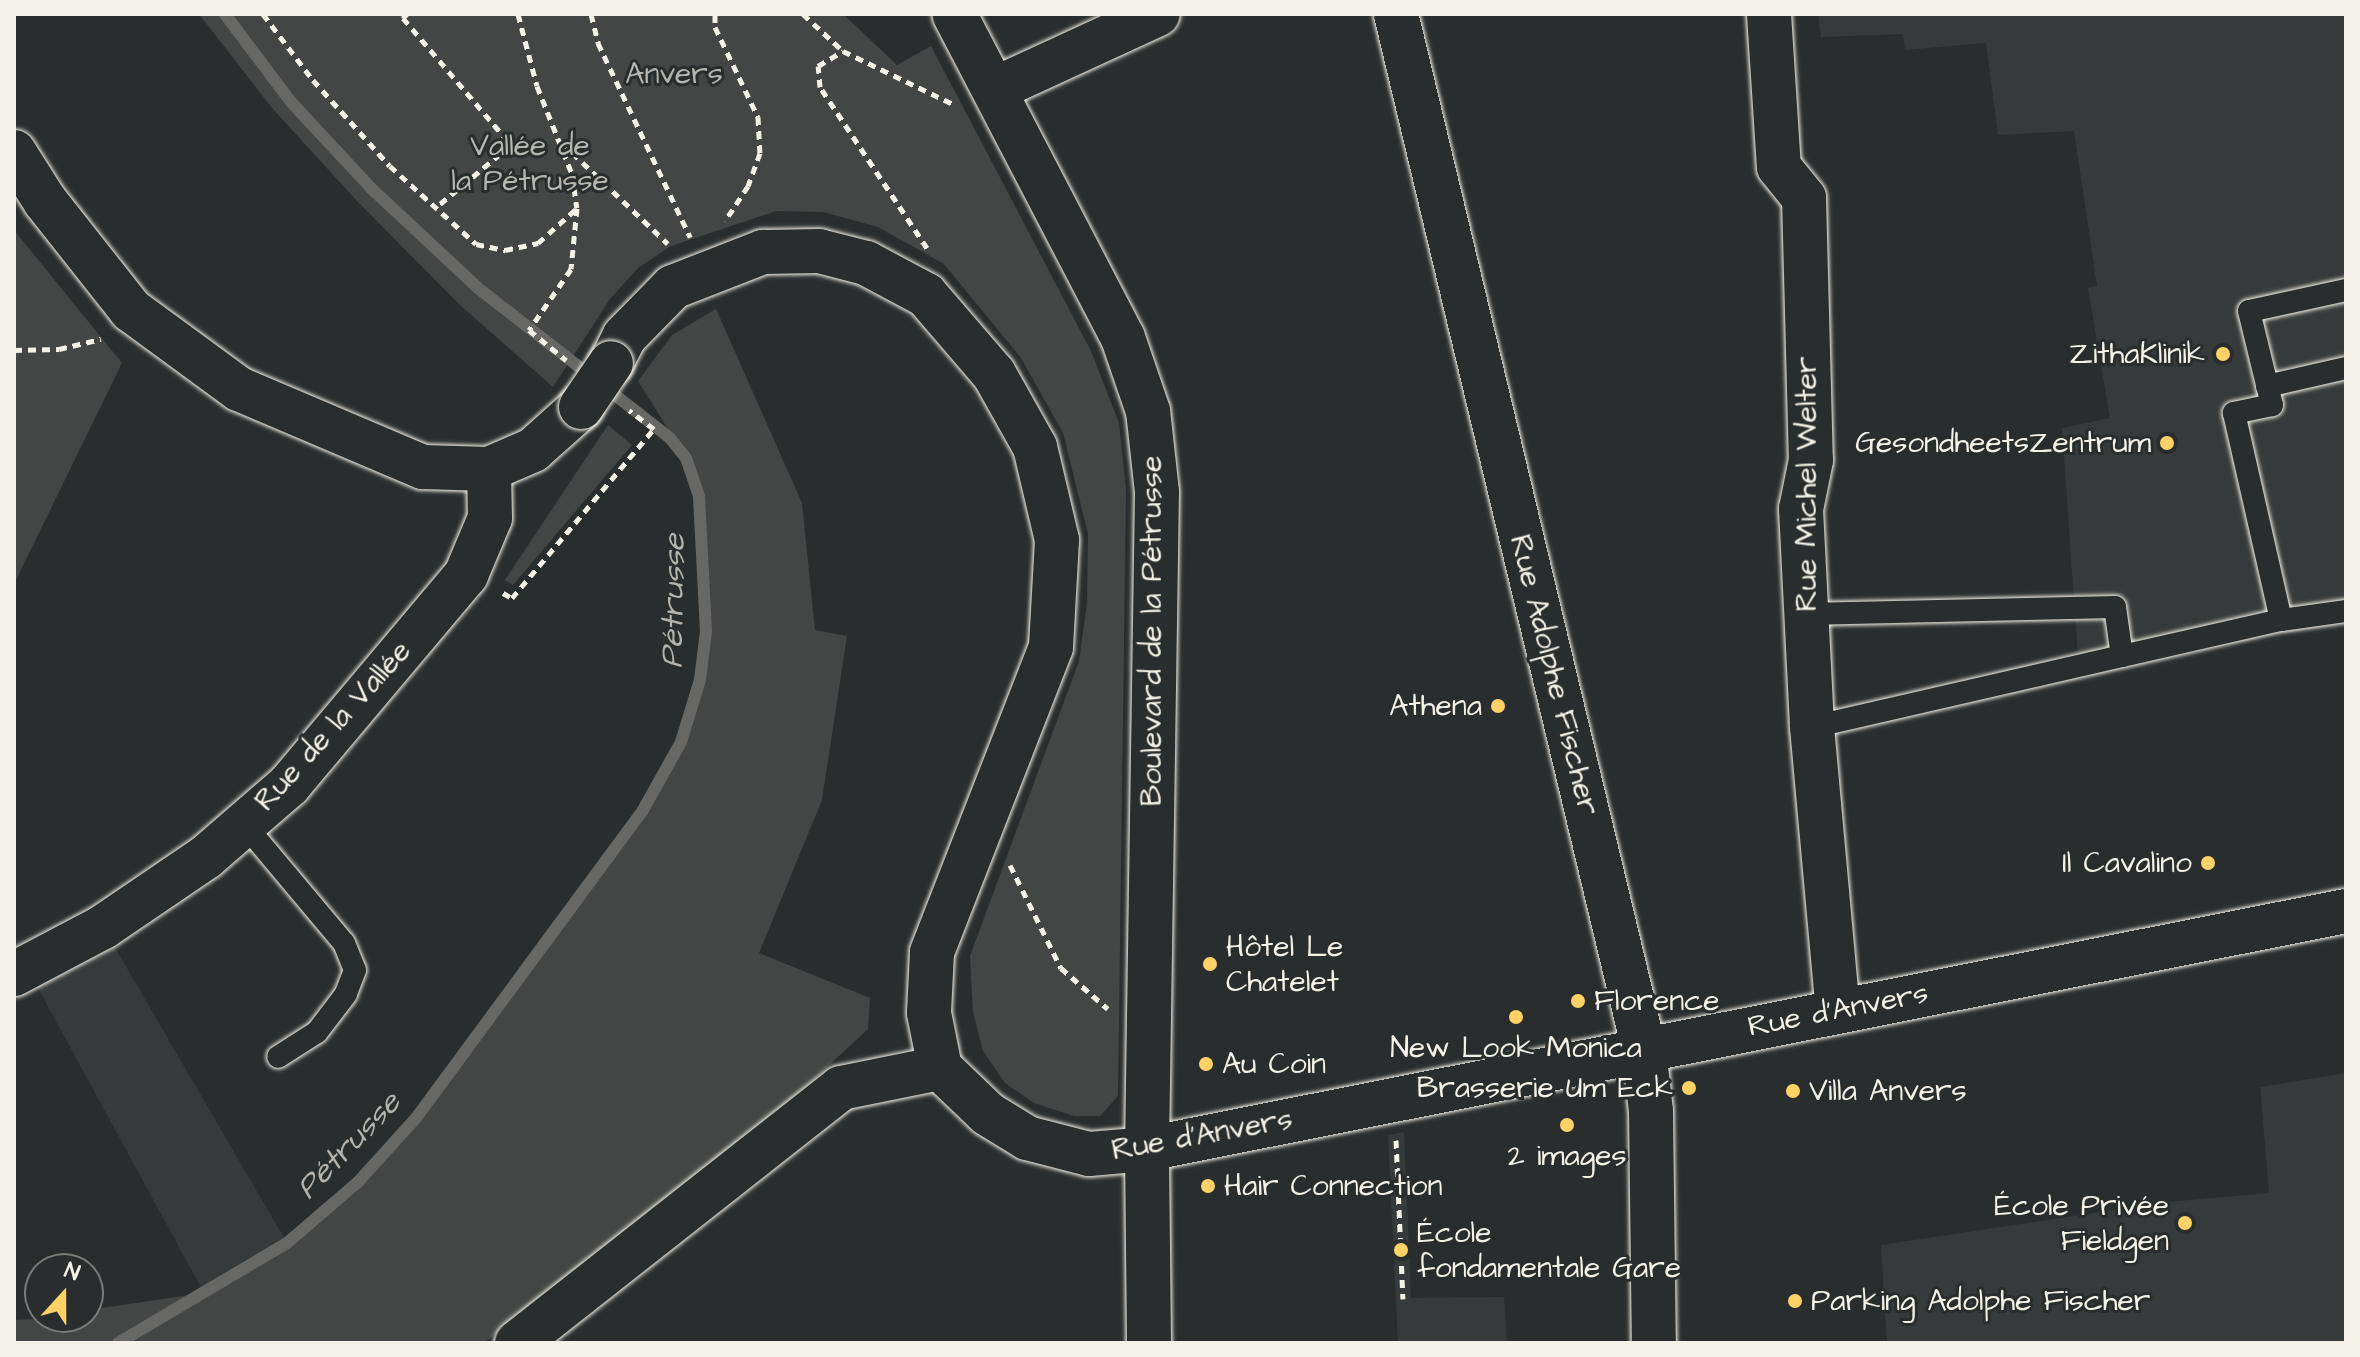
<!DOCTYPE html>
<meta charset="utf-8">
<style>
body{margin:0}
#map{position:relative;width:2360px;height:1357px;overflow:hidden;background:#2a2d2e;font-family:"Architects Daughter",sans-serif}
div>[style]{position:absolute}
.built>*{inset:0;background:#373a3a}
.green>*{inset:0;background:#444645}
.stream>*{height:12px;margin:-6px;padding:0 6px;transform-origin:6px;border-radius:6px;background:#676866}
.path>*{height:5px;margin-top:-2.5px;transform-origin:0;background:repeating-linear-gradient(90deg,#f4f1e8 0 8px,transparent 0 14px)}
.roads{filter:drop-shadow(0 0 2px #f4f1e8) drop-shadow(0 0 2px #f4f1e8)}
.service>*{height:22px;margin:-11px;padding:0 11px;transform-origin:11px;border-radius:11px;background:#2a2d2e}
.minor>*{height:44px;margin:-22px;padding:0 22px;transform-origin:22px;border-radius:22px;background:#2a2d2e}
.secondary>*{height:44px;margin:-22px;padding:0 22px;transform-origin:22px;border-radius:22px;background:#2a2d2e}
.bridges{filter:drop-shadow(0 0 2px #f4f1e8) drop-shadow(0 0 2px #f4f1e8)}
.minor-bridge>*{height:44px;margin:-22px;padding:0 22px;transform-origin:22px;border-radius:22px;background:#2a2d2e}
.dots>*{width:22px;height:22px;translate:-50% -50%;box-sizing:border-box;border:4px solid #2a2d2e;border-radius:50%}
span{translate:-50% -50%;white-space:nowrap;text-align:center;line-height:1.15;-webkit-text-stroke:6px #2a2d2e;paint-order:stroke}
.park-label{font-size:30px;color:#b6b5af}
.poi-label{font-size:30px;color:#f4f1e8}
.right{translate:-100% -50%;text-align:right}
.left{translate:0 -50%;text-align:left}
.street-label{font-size:30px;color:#f4f1e8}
.water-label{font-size:32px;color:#b5b3ae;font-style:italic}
.frame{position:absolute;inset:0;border:16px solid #f4f1e8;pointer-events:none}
.north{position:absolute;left:24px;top:1253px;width:80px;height:80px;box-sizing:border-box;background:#2a2d2e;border:2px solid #7b7b78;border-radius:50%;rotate:21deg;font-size:22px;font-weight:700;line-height:32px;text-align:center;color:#f4f1e8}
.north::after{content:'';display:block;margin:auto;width:28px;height:36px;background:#ffd166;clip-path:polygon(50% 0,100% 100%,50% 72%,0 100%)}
</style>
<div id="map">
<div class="built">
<i style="clip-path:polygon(1818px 14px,2346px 14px,2346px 622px,2079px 672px,2062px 428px,2110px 418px,2088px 288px,2097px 286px,2074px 131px,1998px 135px,1986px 43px,1905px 50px,1903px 34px,1821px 37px)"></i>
<i style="clip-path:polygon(103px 927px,287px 1243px,204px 1293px,27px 968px)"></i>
<i style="clip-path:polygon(2346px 1073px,2346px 1343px,1887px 1343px,1881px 1245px,2167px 1202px,2269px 1193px,2260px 1087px)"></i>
<i style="clip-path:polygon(1404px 1132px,1411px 1298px,1504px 1297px,1507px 1343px,1398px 1343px,1388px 1135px)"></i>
</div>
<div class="green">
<i style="clip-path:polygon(199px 14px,843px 14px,897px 65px,931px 46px,1091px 351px,1119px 423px,1126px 489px,1118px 1096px,1100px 1116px,1074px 1116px,1034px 1103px,1005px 1083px,983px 1051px,973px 1012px,970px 956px,1079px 661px,1087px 603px,1088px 534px,1063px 433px,1021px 358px,944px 264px,878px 227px,823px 212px,776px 211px,671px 246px,638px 268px,610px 299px,553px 387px,460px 305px,357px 201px,272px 108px)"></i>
<i style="clip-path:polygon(14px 230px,122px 363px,14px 584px)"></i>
<i style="clip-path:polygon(716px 309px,802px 503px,815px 630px,847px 636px,822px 800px,759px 953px,870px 998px,868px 1029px,784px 1107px,484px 1343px,14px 1343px,14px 1320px,88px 1317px,88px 1310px,204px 1293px,287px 1243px,358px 1182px,416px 1118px,643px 810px,681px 742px,700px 680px,706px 631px,699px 496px,686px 458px,638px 381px,672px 335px)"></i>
<i style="clip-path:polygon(608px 425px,632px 445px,513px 585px,505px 580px)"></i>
</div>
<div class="stream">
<i style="left:118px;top:1343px;width:196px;rotate:-30.6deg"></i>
<i style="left:287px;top:1243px;width:94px;rotate:-40.7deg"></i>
<i style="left:358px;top:1182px;width:86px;rotate:-47.8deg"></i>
<i style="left:416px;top:1118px;width:383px;rotate:-53.6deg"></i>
<i style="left:643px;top:810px;width:78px;rotate:-60.8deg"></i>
<i style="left:681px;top:742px;width:65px;rotate:-73deg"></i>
<i style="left:700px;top:680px;width:49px;rotate:-83deg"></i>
<i style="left:706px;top:631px;width:135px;rotate:-93deg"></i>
<i style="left:699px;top:496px;width:40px;rotate:-108.9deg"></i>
<i style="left:686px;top:458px;width:26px;rotate:-129deg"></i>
<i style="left:670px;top:438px;width:245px;rotate:-142deg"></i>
<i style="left:477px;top:287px;width:145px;rotate:-137deg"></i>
<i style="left:371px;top:188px;width:117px;rotate:-132.9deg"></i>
<i style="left:291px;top:102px;width:110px;rotate:-126.9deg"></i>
</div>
<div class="path">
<i style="left:263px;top:14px;width:83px;rotate:52.9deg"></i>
<i style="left:313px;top:80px;width:115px;rotate:48.2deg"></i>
<i style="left:390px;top:166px;width:116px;rotate:42.2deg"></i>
<i style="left:476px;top:244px;width:30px;rotate:12deg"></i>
<i style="left:505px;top:250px;width:34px;rotate:-12deg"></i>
<i style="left:538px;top:243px;width:52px;rotate:-41.9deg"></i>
<i style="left:407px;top:14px;width:6px;rotate:135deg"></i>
<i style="left:403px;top:18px;width:167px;rotate:49.6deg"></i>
<i style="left:511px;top:145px;width:99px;rotate:140.3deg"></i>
<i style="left:518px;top:14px;width:74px;rotate:75.2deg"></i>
<i style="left:537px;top:86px;width:95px;rotate:68.3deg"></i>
<i style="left:572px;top:174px;width:34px;rotate:82deg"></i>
<i style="left:577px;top:208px;width:61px;rotate:95.6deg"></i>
<i style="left:571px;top:269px;width:74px;rotate:124.5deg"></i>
<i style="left:529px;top:330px;width:48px;rotate:39deg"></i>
<i style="left:591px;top:14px;width:30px;rotate:76deg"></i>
<i style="left:598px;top:43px;width:215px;rotate:64.6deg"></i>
<i style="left:715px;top:14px;width:13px;rotate:90deg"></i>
<i style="left:715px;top:27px;width:100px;rotate:64.5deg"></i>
<i style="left:758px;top:117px;width:36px;rotate:87deg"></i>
<i style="left:760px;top:153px;width:35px;rotate:110deg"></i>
<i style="left:748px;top:186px;width:42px;rotate:123.3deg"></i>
<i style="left:803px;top:14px;width:54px;rotate:42.8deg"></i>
<i style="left:562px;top:143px;width:146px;rotate:43.6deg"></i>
<i style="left:927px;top:248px;width:193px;rotate:-123.6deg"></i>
<i style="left:820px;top:87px;width:21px;rotate:-95deg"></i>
<i style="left:818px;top:66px;width:29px;rotate:-31deg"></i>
<i style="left:843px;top:51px;width:122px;rotate:25.7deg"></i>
<i style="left:14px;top:350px;width:45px;rotate:-1.3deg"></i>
<i style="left:59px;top:349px;width:43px;rotate:-13.4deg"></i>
<i style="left:503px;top:593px;width:10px;rotate:29deg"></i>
<i style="left:512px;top:598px;width:221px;rotate:-50deg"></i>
<i style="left:654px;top:429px;width:31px;rotate:-143deg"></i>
<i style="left:1010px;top:865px;width:115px;rotate:63.7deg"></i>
<i style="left:1061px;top:968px;width:62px;rotate:41.1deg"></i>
<i style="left:1396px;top:1140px;width:159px;rotate:87.5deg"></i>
</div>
<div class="roads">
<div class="service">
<i style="left:2346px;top:290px;width:99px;rotate:167.8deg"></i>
<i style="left:2249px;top:311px;width:97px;rotate:76.3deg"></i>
<i style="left:2272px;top:405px;width:39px;rotate:168deg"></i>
<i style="left:2234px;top:413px;width:212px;rotate:77.2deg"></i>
<i style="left:2281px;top:620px;width:66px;rotate:-7.9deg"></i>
<i style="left:2267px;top:386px;width:81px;rotate:-12.8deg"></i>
<i style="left:1806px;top:614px;width:309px;rotate:-1.3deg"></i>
<i style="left:2115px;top:607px;width:49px;rotate:81.9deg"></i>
<i style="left:2122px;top:656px;width:163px;rotate:-12.8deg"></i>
<i style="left:1812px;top:727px;width:318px;rotate:-12.9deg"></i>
<i style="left:244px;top:824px;width:155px;rotate:50deg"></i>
<i style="left:344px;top:943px;width:29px;rotate:68deg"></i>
<i style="left:355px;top:970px;width:26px;rotate:111deg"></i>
<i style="left:346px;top:994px;width:48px;rotate:127.3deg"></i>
<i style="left:317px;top:1032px;width:46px;rotate:147.3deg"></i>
</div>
<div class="minor">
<i style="left:1396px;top:14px;width:1064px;rotate:76.53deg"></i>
<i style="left:1644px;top:1049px;width:62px;rotate:83.6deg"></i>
<i style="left:1651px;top:1111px;width:232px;rotate:89.3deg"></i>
<i style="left:1769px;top:14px;width:153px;rotate:86.3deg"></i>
<i style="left:1779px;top:167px;width:40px;rotate:51deg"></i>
<i style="left:1804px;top:198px;width:262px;rotate:88.5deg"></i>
<i style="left:1811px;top:460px;width:50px;rotate:101.5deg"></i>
<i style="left:1801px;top:509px;width:218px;rotate:87.1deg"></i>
<i style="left:1812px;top:727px;width:284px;rotate:84.8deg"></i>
<i style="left:995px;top:89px;width:179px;rotate:-24.7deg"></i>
<i style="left:14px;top:152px;width:58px;rotate:57.7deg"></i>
<i style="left:45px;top:201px;width:139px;rotate:51.7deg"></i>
<i style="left:131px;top:310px;width:134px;rotate:36.2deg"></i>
<i style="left:239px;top:389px;width:200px;rotate:23deg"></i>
<i style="left:423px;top:467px;width:66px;rotate:1.7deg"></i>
<i style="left:489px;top:469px;width:48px;rotate:-23.4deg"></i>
<i style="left:533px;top:450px;width:64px;rotate:-41.9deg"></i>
<i style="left:611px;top:363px;width:29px;rotate:-63deg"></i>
<i style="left:624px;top:337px;width:70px;rotate:-45.6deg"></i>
<i style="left:673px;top:287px;width:97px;rotate:-21.3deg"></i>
<i style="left:763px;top:252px;width:56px;rotate:-1deg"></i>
<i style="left:819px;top:251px;width:49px;rotate:14.3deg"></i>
<i style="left:866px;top:263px;width:68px;rotate:28.1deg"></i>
<i style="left:926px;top:295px;width:104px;rotate:49.3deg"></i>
<i style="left:994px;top:374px;width:84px;rotate:60.7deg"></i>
<i style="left:1035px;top:447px;width:96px;rotate:76.7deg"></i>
<i style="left:1057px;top:540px;width:107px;rotate:93.2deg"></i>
<i style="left:1051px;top:647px;width:328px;rotate:111.3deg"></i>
<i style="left:932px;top:953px;width:60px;rotate:92.9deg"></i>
<i style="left:929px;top:1013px;width:56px;rotate:78.7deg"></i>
<i style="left:14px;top:974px;width:101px;rotate:-27.8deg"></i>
<i style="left:103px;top:927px;width:125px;rotate:-34.2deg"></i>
<i style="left:206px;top:857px;width:110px;rotate:-40.9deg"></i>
<i style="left:289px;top:785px;width:275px;rotate:-49.9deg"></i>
<i style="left:466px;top:575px;width:62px;rotate:-67.2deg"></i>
<i style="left:490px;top:518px;width:49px;rotate:-91.2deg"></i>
<i style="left:1149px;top:1343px;width:194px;rotate:-90.6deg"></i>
<i style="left:1147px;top:1149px;width:1222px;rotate:-11.23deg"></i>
</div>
<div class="secondary">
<i style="left:517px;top:1343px;width:412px;rotate:-38.2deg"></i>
<i style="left:841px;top:1088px;width:101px;rotate:-11.4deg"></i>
<i style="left:940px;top:1068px;width:66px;rotate:43.8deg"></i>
<i style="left:988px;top:1114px;width:46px;rotate:31.6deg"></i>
<i style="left:1027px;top:1138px;width:64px;rotate:14.5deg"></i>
<i style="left:1089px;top:1154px;width:58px;rotate:-4.9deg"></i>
<i style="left:1147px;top:1149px;width:657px;rotate:-89.13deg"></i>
<i style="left:1157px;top:492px;width:81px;rotate:-96.3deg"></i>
<i style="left:1148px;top:411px;width:77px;rotate:-108.9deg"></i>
<i style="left:1123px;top:338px;width:365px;rotate:-117.5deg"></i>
</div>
</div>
<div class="bridges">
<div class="minor-bridge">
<i style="left:581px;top:407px;width:53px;rotate:-55.7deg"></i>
</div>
</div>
<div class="dots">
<i style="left:2223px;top:354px;background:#ffd166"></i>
<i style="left:2167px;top:443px;background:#ffd166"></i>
<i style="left:1498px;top:706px;background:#ffd166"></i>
<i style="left:2208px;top:863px;background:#ffd166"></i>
<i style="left:1210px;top:964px;background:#ffd166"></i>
<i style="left:1578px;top:1001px;background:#ffd166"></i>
<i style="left:1516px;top:1017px;background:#ffd166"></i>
<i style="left:1206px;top:1064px;background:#ffd166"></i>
<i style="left:1689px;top:1088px;background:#ffd166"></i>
<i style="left:1793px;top:1091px;background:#ffd166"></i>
<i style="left:1567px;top:1125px;background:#ffd166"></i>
<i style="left:1208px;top:1186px;background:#ffd166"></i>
<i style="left:2185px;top:1223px;background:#ffd166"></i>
<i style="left:1401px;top:1250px;background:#ffd166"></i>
<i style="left:1795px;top:1301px;background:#ffd166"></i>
</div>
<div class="park-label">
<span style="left:674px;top:74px">Anvers</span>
<span style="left:530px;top:163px">Vallée de<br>la Pétrusse</span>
</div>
<div class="poi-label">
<span class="right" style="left:2205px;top:354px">ZithaKlinik</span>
<span class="right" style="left:2151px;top:443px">GesondheetsZentrum</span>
<span class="right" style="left:1482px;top:706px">Athena</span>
<span class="right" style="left:2192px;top:863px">Il Cavalino</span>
<span class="left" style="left:1226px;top:964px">Hôtel Le<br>Chatelet</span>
<span class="left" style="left:1594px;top:1001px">Florence</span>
<span style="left:1516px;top:1048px">New Look Monica</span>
<span class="left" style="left:1222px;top:1064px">Au Coin</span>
<span class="right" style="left:1673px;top:1088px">Brasserie Um Eck</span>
<span class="left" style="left:1809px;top:1091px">Villa Anvers</span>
<span style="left:1567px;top:1156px">2 images</span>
<span class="left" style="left:1224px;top:1186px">Hair Connection</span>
<span class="right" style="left:2169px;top:1223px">École Privée<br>Fieldgen</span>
<span class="left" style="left:1417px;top:1250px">École<br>fondamentale Gare</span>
<span class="left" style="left:1811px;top:1301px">Parking Adolphe Fischer</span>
</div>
<div class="street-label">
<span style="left:1807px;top:484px;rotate:-90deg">Rue Michel Welter</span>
<span style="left:1152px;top:631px;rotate:-90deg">Boulevard de la Pétrusse</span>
<span style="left:1554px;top:675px;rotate:76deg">Rue Adolphe Fischer</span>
<span style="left:333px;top:726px;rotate:-48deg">Rue de la Vallée</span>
<span style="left:1838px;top:1010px;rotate:-11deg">Rue d'Anvers</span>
<span style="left:1202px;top:1135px;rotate:-10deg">Rue d'Anvers</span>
</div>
<div class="water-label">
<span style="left:674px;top:601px;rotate:-89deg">Pétrusse</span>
<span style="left:349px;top:1146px;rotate:-46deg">Pétrusse</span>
</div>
<div class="frame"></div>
<div class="north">N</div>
</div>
